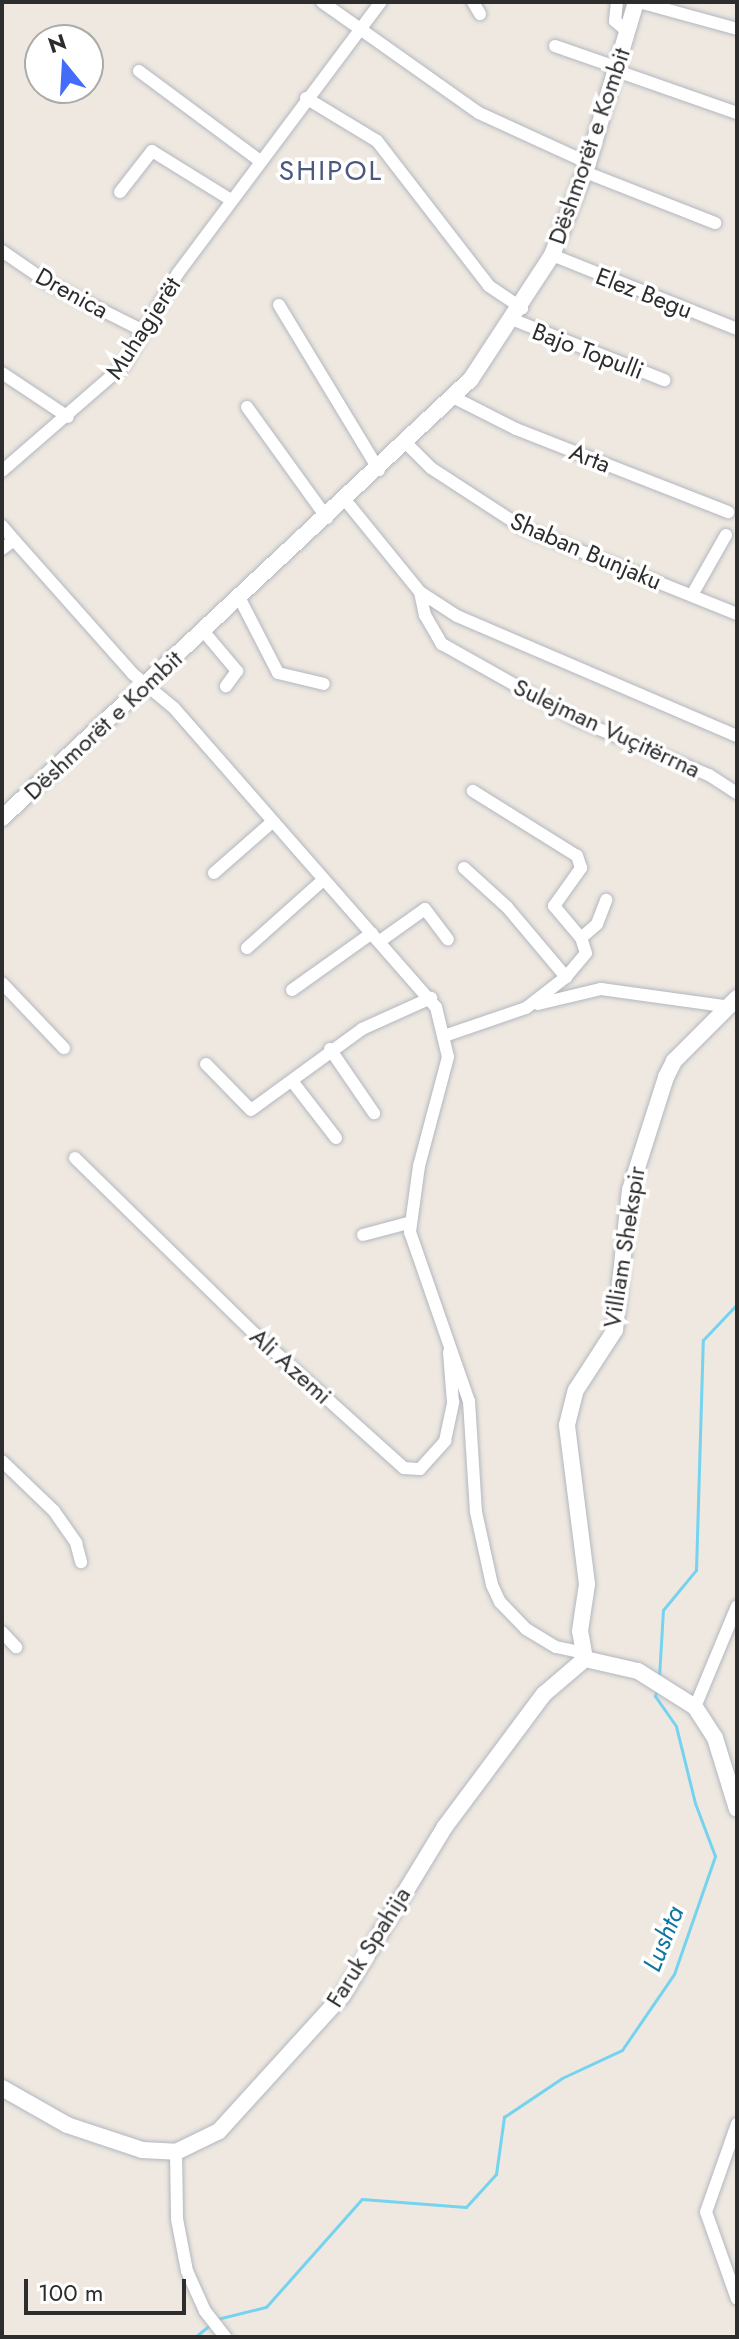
<!DOCTYPE html>
<meta charset="utf-8">
<style>
body{margin:0}
#map{position:relative;width:739px;height:2339px;overflow:hidden;background:#eee8e0;font-family:Jost,sans-serif}
div>[style]{position:absolute}
.stream>*{height:3px;margin:-1.5px;padding:0 1.5px;transform-origin:1.5px;border-radius:1.5px;background:#75d3ef}
.roads{filter:drop-shadow(0 0 2px #b3b7c0) drop-shadow(0 0 2px #b3b7c0)}
.street>*{height:12px;margin:-6px;padding:0 6px;transform-origin:6px;border-radius:6px;background:#fff}
.secondary>*{height:16px;margin:-8px;padding:0 8px;transform-origin:8px;border-radius:8px;background:#fff}
span{translate:-50% -50%;white-space:nowrap;text-align:center;line-height:1.15;-webkit-text-stroke:7px #fff;paint-order:stroke}
.street-label{font-size:24px;color:#2d2d2d}
.water-label{font-size:26px;color:#0e74a0;font-style:italic}
.quarter-label{font-size:28px;color:#4d587f;letter-spacing:2px}
.frame{position:absolute;inset:0;border:4px solid #2d2d2d;pointer-events:none}
.north{position:absolute;left:24px;top:24px;width:80px;height:80px;box-sizing:border-box;background:#fff;border:2px solid #ababab;border-radius:50%;rotate:342deg;font-size:22px;font-weight:700;line-height:32px;text-align:center;color:#2d2d2d}
.north::after{content:'';display:block;margin:auto;width:28px;height:36px;background:#426cf9;clip-path:polygon(50% 0,100% 100%,50% 72%,0 100%)}
.scale{position:absolute;left:24px;top:2279px;width:162px;height:36px;box-sizing:border-box;border:4px solid #2d2d2d;border-top:0;padding-left:10px;font-size:24px;line-height:28px;white-space:nowrap;color:#2d2d2d;-webkit-text-stroke:6px #fff;paint-order:stroke}
</style>
<div id="map">
<div class="stream">
<i style="left:659px;top:1677px;width:67px;rotate:-86.6deg"></i>
<i style="left:663px;top:1610px;width:52px;rotate:-50.5deg"></i>
<i style="left:696px;top:1570px;width:230px;rotate:-88.3deg"></i>
<i style="left:703px;top:1340px;width:50px;rotate:-46.6deg"></i>
<i style="left:217px;top:2319px;width:50px;rotate:-13.8deg"></i>
<i style="left:266px;top:2307px;width:144px;rotate:-48.4deg"></i>
<i style="left:362px;top:2199px;width:104px;rotate:4.4deg"></i>
<i style="left:466px;top:2207px;width:45px;rotate:-47.7deg"></i>
<i style="left:496px;top:2174px;width:58px;rotate:-82deg"></i>
<i style="left:504px;top:2117px;width:70px;rotate:-33.9deg"></i>
<i style="left:562px;top:2078px;width:66px;rotate:-25deg"></i>
<i style="left:622px;top:2050px;width:92px;rotate:-55.6deg"></i>
<i style="left:674px;top:1974px;width:125px;rotate:-70.8deg"></i>
<i style="left:715px;top:1856px;width:57px;rotate:-110.7deg"></i>
<i style="left:695px;top:1803px;width:79px;rotate:-103.9deg"></i>
<i style="left:676px;top:1726px;width:37px;rotate:-125deg"></i>
<i style="left:655px;top:1696px;width:8px;rotate:-76deg"></i>
<i style="left:195px;top:2337px;width:21px;rotate:-39deg"></i>
</div>
<div class="roads">
<div class="street">
<i style="left:322px;top:2px;width:192px;rotate:35.3deg"></i>
<i style="left:479px;top:113px;width:120px;rotate:24.6deg"></i>
<i style="left:473px;top:2px;width:14px;rotate:60deg"></i>
<i style="left:617px;top:2px;width:19px;rotate:96deg"></i>
<i style="left:615px;top:21px;width:16px;rotate:40deg"></i>
<i style="left:639px;top:2px;width:102px;rotate:15.4deg"></i>
<i style="left:555px;top:46px;width:67px;rotate:19.2deg"></i>
<i style="left:139px;top:71px;width:149px;rotate:36.6deg"></i>
<i style="left:617px;top:71px;width:127px;rotate:19.3deg"></i>
<i style="left:306px;top:98px;width:83px;rotate:31.2deg"></i>
<i style="left:377px;top:141px;width:183px;rotate:52.3deg"></i>
<i style="left:489px;top:286px;width:40px;rotate:34deg"></i>
<i style="left:585px;top:172px;width:140px;rotate:21.4deg"></i>
<i style="left:120px;top:192px;width:52px;rotate:-52deg"></i>
<i style="left:152px;top:151px;width:93px;rotate:31.8deg"></i>
<i style="left:2px;top:251px;width:58px;rotate:34.5deg"></i>
<i style="left:50px;top:284px;width:105px;rotate:26.6deg"></i>
<i style="left:552px;top:255px;width:199px;rotate:21.8deg"></i>
<i style="left:279px;top:305px;width:193px;rotate:58.8deg"></i>
<i style="left:514px;top:320px;width:162px;rotate:21.8deg"></i>
<i style="left:2px;top:373px;width:79px;rotate:33.7deg"></i>
<i style="left:455px;top:398px;width:68px;rotate:26.9deg"></i>
<i style="left:516px;top:429px;width:228px;rotate:21.4deg"></i>
<i style="left:247px;top:407px;width:137px;rotate:54.2deg"></i>
<i style="left:407px;top:444px;width:34px;rotate:45deg"></i>
<i style="left:431px;top:468px;width:110px;rotate:33.1deg"></i>
<i style="left:523px;top:528px;width:231px;rotate:21.9deg"></i>
<i style="left:2px;top:471px;width:162px;rotate:-41deg"></i>
<i style="left:124px;top:365px;width:107px;rotate:-59.6deg"></i>
<i style="left:178px;top:273px;width:339px;rotate:-53.2deg"></i>
<i style="left:346px;top:501px;width:117px;rotate:50.9deg"></i>
<i style="left:420px;top:592px;width:44px;rotate:33deg"></i>
<i style="left:457px;top:616px;width:305px;rotate:23.2deg"></i>
<i style="left:2px;top:526px;width:18px;rotate:49deg"></i>
<i style="left:2px;top:549px;width:15px;rotate:-37deg"></i>
<i style="left:14px;top:540px;width:179px;rotate:48.4deg"></i>
<i style="left:133px;top:674px;width:53px;rotate:39.7deg"></i>
<i style="left:174px;top:708px;width:398px;rotate:48.8deg"></i>
<i style="left:436px;top:1007px;width:51px;rotate:76.5deg"></i>
<i style="left:448px;top:1057px;width:113px;rotate:104.9deg"></i>
<i style="left:419px;top:1166px;width:67px;rotate:97.8deg"></i>
<i style="left:410px;top:1232px;width:179px;rotate:70.8deg"></i>
<i style="left:469px;top:1401px;width:111px;rotate:86.4deg"></i>
<i style="left:476px;top:1512px;width:75px;rotate:77.6deg"></i>
<i style="left:492px;top:1585px;width:19px;rotate:65deg"></i>
<i style="left:500px;top:1602px;width:37px;rotate:46deg"></i>
<i style="left:526px;top:1629px;width:35px;rotate:31deg"></i>
<i style="left:556px;top:1647px;width:25px;rotate:12deg"></i>
<i style="left:420px;top:592px;width:24px;rotate:78deg"></i>
<i style="left:425px;top:615px;width:34px;rotate:60deg"></i>
<i style="left:442px;top:644px;width:153px;rotate:29.4deg"></i>
<i style="left:575px;top:719px;width:145px;rotate:22.7deg"></i>
<i style="left:709px;top:775px;width:33px;rotate:33deg"></i>
<i style="left:692px;top:595px;width:69px;rotate:-60.5deg"></i>
<i style="left:240px;top:599px;width:83px;rotate:62.8deg"></i>
<i style="left:278px;top:673px;width:47px;rotate:13.4deg"></i>
<i style="left:205px;top:633px;width:50px;rotate:49.9deg"></i>
<i style="left:237px;top:671px;width:19px;rotate:126deg"></i>
<i style="left:464px;top:868px;width:58px;rotate:42.2deg"></i>
<i style="left:507px;top:907px;width:92px;rotate:49.9deg"></i>
<i style="left:214px;top:873px;width:77px;rotate:-41.3deg"></i>
<i style="left:581px;top:938px;width:21px;rotate:-41deg"></i>
<i style="left:597px;top:924px;width:26px;rotate:-69deg"></i>
<i style="left:380px;top:941px;width:55px;rotate:-35.4deg"></i>
<i style="left:425px;top:909px;width:38px;rotate:53deg"></i>
<i style="left:247px;top:948px;width:101px;rotate:-41.8deg"></i>
<i style="left:2px;top:983px;width:90px;rotate:46.4deg"></i>
<i style="left:292px;top:990px;width:98px;rotate:-35.5deg"></i>
<i style="left:538px;top:1004px;width:65px;rotate:-13.4deg"></i>
<i style="left:601px;top:989px;width:131px;rotate:7.9deg"></i>
<i style="left:447px;top:1035px;width:83px;rotate:-18.9deg"></i>
<i style="left:526px;top:1008px;width:51px;rotate:-37.8deg"></i>
<i style="left:566px;top:977px;width:31px;rotate:-50deg"></i>
<i style="left:586px;top:953px;width:16px;rotate:-108deg"></i>
<i style="left:581px;top:938px;width:42px;rotate:-130.2deg"></i>
<i style="left:554px;top:906px;width:47px;rotate:-54.6deg"></i>
<i style="left:581px;top:868px;width:13px;rotate:-108deg"></i>
<i style="left:577px;top:856px;width:123px;rotate:-148deg"></i>
<i style="left:330px;top:1049px;width:78px;rotate:55.5deg"></i>
<i style="left:206px;top:1064px;width:64px;rotate:45.6deg"></i>
<i style="left:251px;top:1110px;width:137px;rotate:-36.1deg"></i>
<i style="left:362px;top:1029px;width:76px;rotate:-24.2deg"></i>
<i style="left:292px;top:1081px;width:72px;rotate:52.3deg"></i>
<i style="left:75px;top:1158px;width:252px;rotate:44.4deg"></i>
<i style="left:255px;top:1334px;width:200px;rotate:42deg"></i>
<i style="left:404px;top:1468px;width:16px;rotate:4deg"></i>
<i style="left:420px;top:1469px;width:38px;rotate:-48deg"></i>
<i style="left:445px;top:1441px;width:40px;rotate:-78deg"></i>
<i style="left:453px;top:1402px;width:50px;rotate:-94.6deg"></i>
<i style="left:363px;top:1235px;width:47px;rotate:-14.9deg"></i>
<i style="left:2px;top:1461px;width:72px;rotate:43.9deg"></i>
<i style="left:54px;top:1511px;width:39px;rotate:55deg"></i>
<i style="left:76px;top:1543px;width:20px;rotate:75deg"></i>
<i style="left:2px;top:1632px;width:21px;rotate:47deg"></i>
<i style="left:695px;top:1707px;width:109px;rotate:-67.4deg"></i>
<i style="left:737px;top:2124px;width:93px;rotate:109.4deg"></i>
<i style="left:706px;top:2212px;width:92px;rotate:70.4deg"></i>
<i style="left:176px;top:2152px;width:67px;rotate:89.1deg"></i>
<i style="left:177px;top:2219px;width:53px;rotate:79.1deg"></i>
<i style="left:187px;top:2271px;width:44px;rotate:65.8deg"></i>
<i style="left:205px;top:2311px;width:33px;rotate:52deg"></i>
</div>
<div class="secondary">
<i style="left:2px;top:818px;width:642px;rotate:-43.11deg"></i>
<i style="left:471px;top:379px;width:148px;rotate:-56.8deg"></i>
<i style="left:552px;top:255px;width:99px;rotate:-68.6deg"></i>
<i style="left:588px;top:163px;width:168px;rotate:-73.4deg"></i>
<i style="left:585px;top:1659px;width:28px;rotate:-100deg"></i>
<i style="left:580px;top:1631px;width:48px;rotate:-81.5deg"></i>
<i style="left:587px;top:1584px;width:160px;rotate:-97.2deg"></i>
<i style="left:567px;top:1425px;width:36px;rotate:-76deg"></i>
<i style="left:576px;top:1390px;width:72px;rotate:-57deg"></i>
<i style="left:615px;top:1330px;width:141px;rotate:-83.9deg"></i>
<i style="left:630px;top:1190px;width:119px;rotate:-72.3deg"></i>
<i style="left:666px;top:1077px;width:18px;rotate:-63deg"></i>
<i style="left:674px;top:1061px;width:89px;rotate:-45deg"></i>
<i style="left:585px;top:1659px;width:54px;rotate:12.8deg"></i>
<i style="left:638px;top:1671px;width:67px;rotate:32.3deg"></i>
<i style="left:695px;top:1707px;width:37px;rotate:57deg"></i>
<i style="left:715px;top:1738px;width:74px;rotate:72.8deg"></i>
<i style="left:2px;top:2088px;width:75px;rotate:29.6deg"></i>
<i style="left:67px;top:2125px;width:79px;rotate:18.4deg"></i>
<i style="left:142px;top:2150px;width:34px;rotate:3deg"></i>
<i style="left:176px;top:2152px;width:48px;rotate:-26deg"></i>
<i style="left:219px;top:2131px;width:183px;rotate:-47.7deg"></i>
<i style="left:342px;top:1996px;width:197px;rotate:-58.7deg"></i>
<i style="left:444px;top:1828px;width:167px;rotate:-53.3deg"></i>
<i style="left:544px;top:1694px;width:54px;rotate:-40.5deg"></i>
</div>
</div>
<div class="street-label">
<span style="left:589px;top:146px;rotate:-71deg">Dëshmorët e Kombit</span>
<span style="left:72px;top:293px;rotate:29deg">Drenica</span>
<span style="left:644px;top:293px;rotate:21deg">Elez Begu</span>
<span style="left:143px;top:328px;rotate:-57deg">Muhagjerët</span>
<span style="left:588px;top:351px;rotate:21deg">Bajo Topulli</span>
<span style="left:590px;top:458px;rotate:21deg">Arta</span>
<span style="left:586px;top:551px;rotate:23deg">Shaban Bunjaku</span>
<span style="left:103px;top:725px;rotate:-43deg">Dëshmorët e Kombit</span>
<span style="left:607px;top:728px;rotate:25deg">Sulejman Vuçitërrna</span>
<span style="left:624px;top:1247px;rotate:-81deg">Villiam Shekspir</span>
<span style="left:291px;top:1366px;rotate:42deg">Ali Azemi</span>
<span style="left:368px;top:1947px;rotate:-58deg">Faruk Spahija</span>
</div>
<div class="water-label">
<span style="left:664px;top:1939px;rotate:-68deg">Lushta</span>
</div>
<div class="quarter-label">
<span style="left:331px;top:171px">SHIPOL</span>
</div>
<div class="frame"></div>
<div class="north">N</div>
<div class="scale">100 m</div>
</div>
